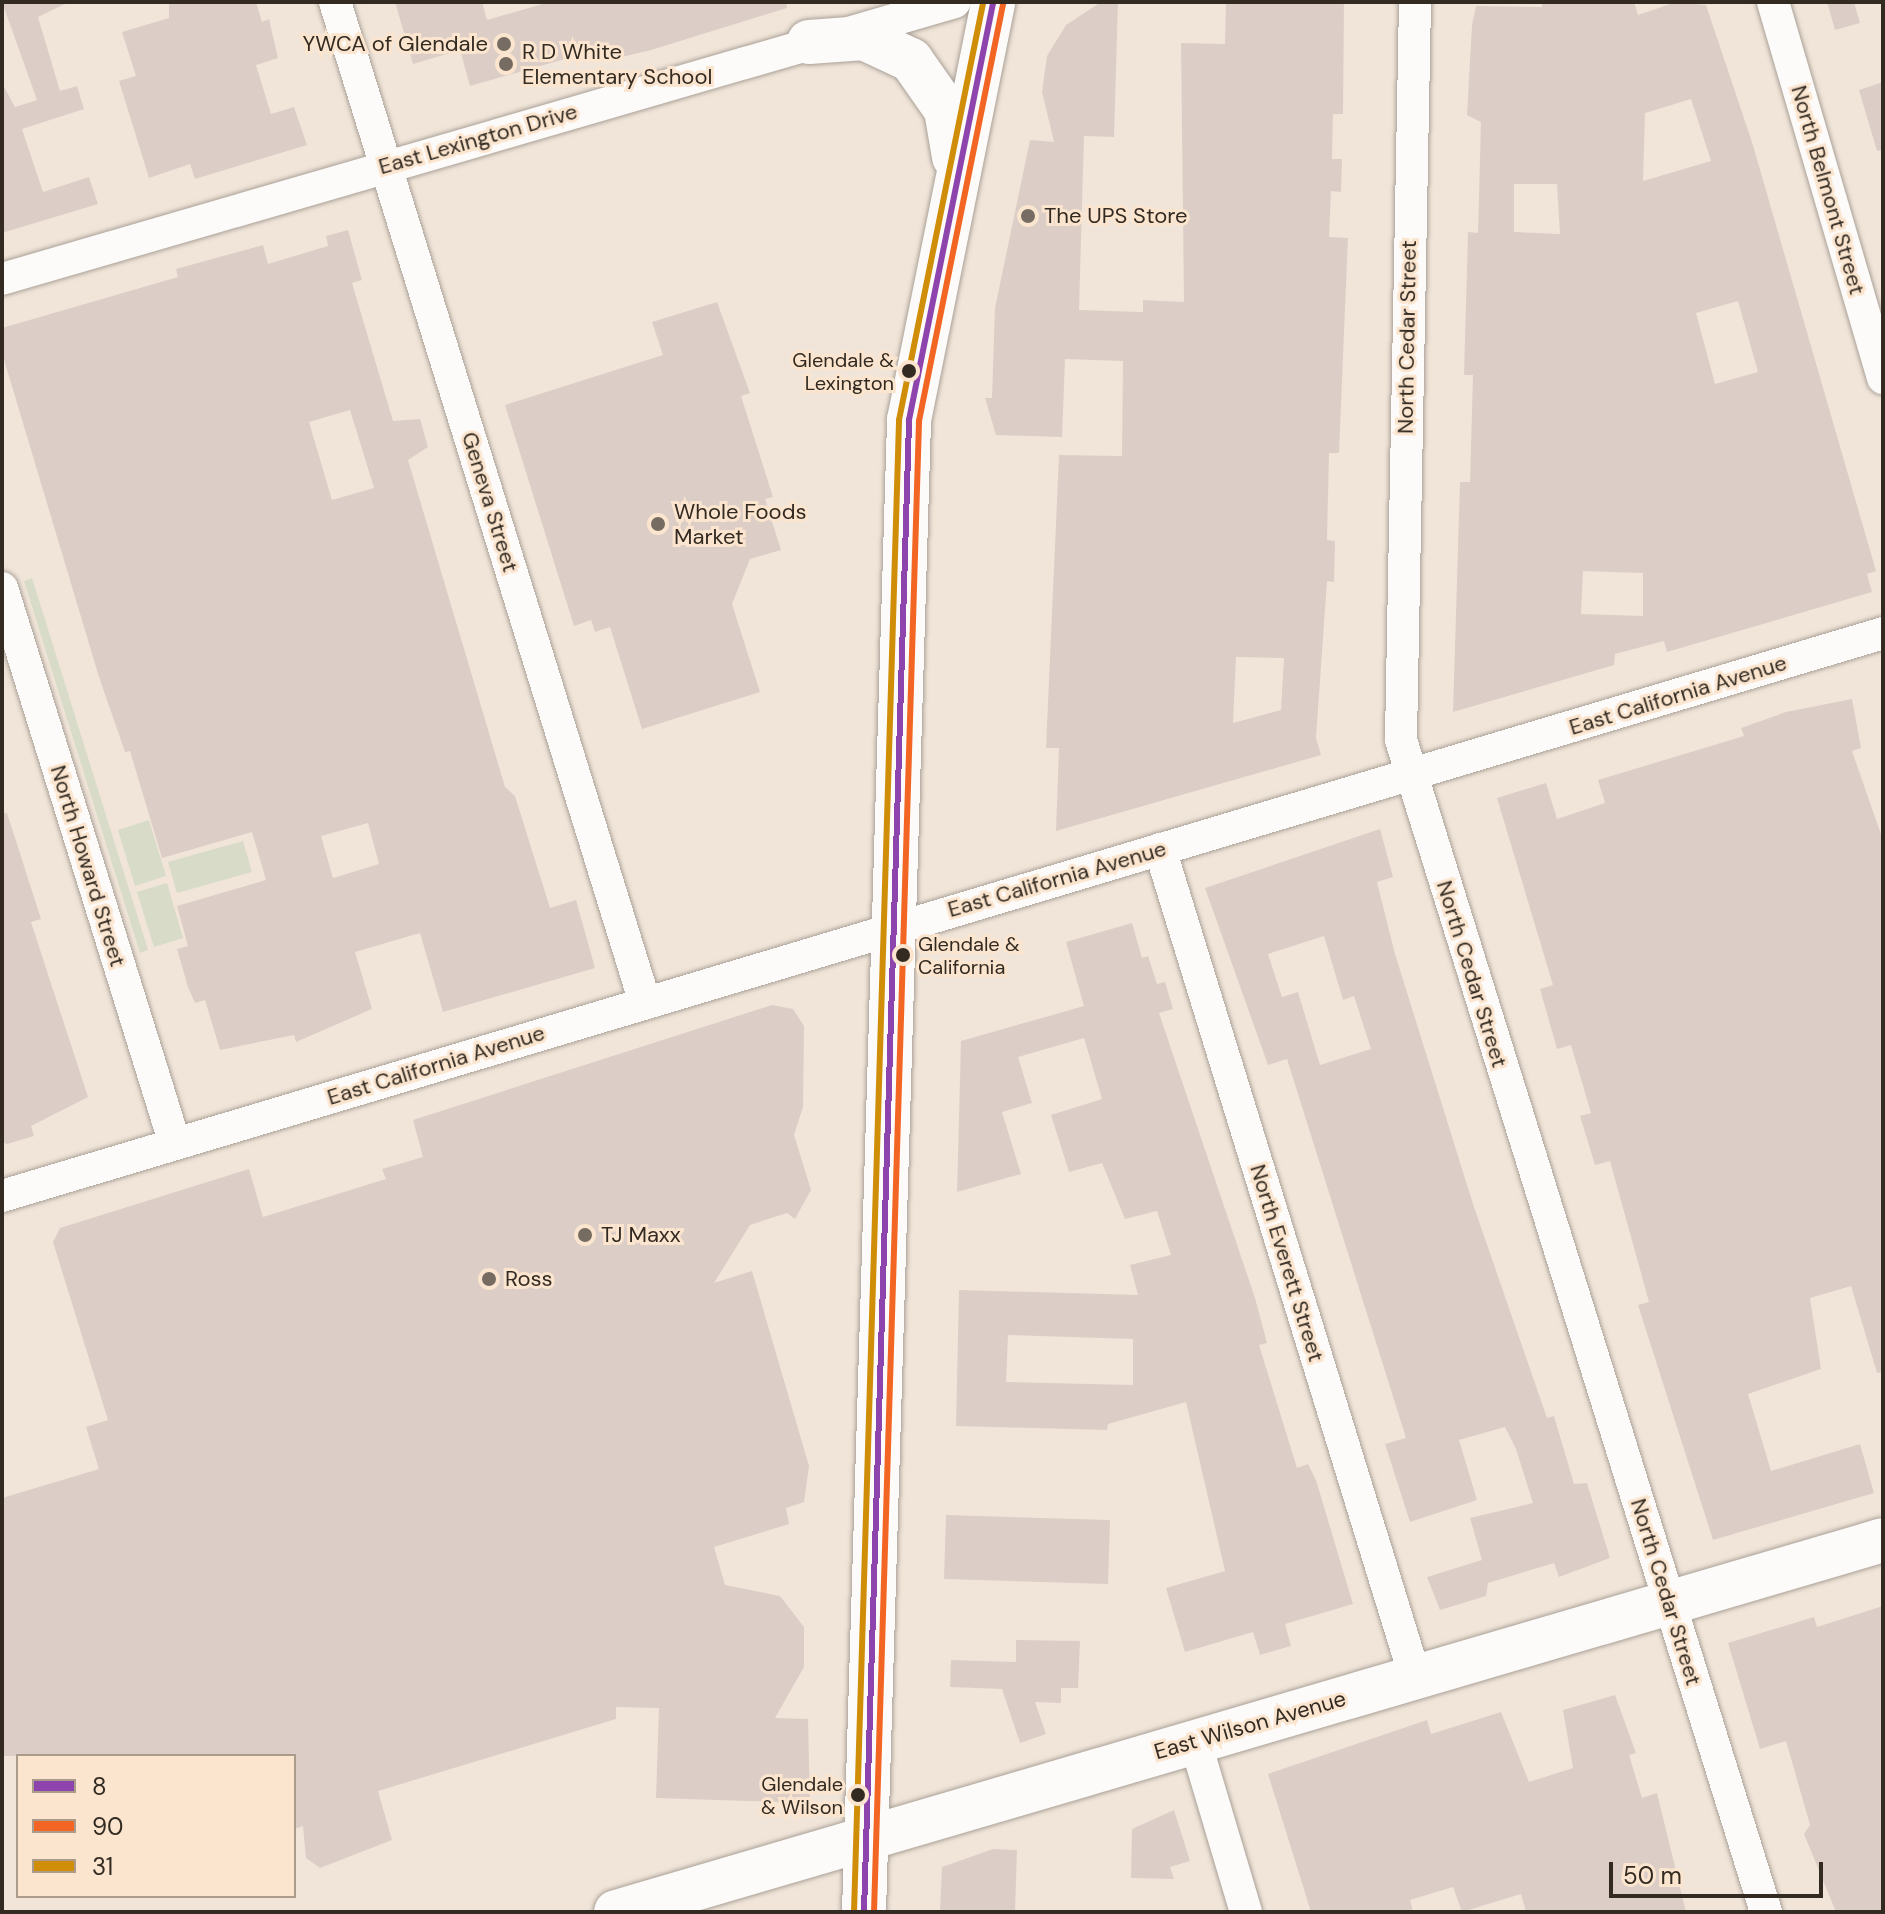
<!DOCTYPE html>
<style>
body{margin:0}
#map{position:relative;width:1885px;height:1914px;overflow:hidden;background:#f1e5d9;font-family:"DM Sans",sans-serif}
div>[style]{position:absolute}
.green>*{inset:0;background:#d7dbc7}
.building>*{inset:0;background:#dccec6}
.roads{filter:drop-shadow(0 0 2px #aaa198) drop-shadow(0 0 2px #aaa198)}
.street>*{height:32px;margin:-16px;padding:0 16px;transform-origin:16px;border-radius:16px;background:#fdfbf9}
.secondary>*{height:44px;margin:-22px;padding:0 22px;transform-origin:22px;border-radius:22px;background:#fdfbf9}
.bus-1>*{height:6px;margin:-3px;padding:0 3px;transform-origin:3px;border-radius:3px;background:#8e44ad}
.bus-2>*{height:6px;margin:-3px;padding:0 3px;transform-origin:3px;border-radius:3px;background:#f26522}
.bus-3>*{height:6px;margin:-3px;padding:0 3px;transform-origin:3px;border-radius:3px;background:#d08d07}
.dots>*{width:22px;height:22px;translate:-50% -50%;box-sizing:border-box;border:4px solid #fbe5cf;border-radius:50%}
span{translate:-50% -50%;white-space:nowrap;text-align:center;line-height:1.15;-webkit-text-stroke:6px #fbe5cf;paint-order:stroke}
.bus-label{font-size:20px;color:#332b22}
.right{translate:-100% -50%;text-align:right}
.left{translate:0 -50%;text-align:left}
.poi-label{font-size:22px;color:#332b22}
.street-label{font-size:22px;color:#332b22}
.frame{position:absolute;inset:0;border:4px solid #332b22;pointer-events:none}
.legend{position:absolute;left:16px;top:1754px;width:280px;height:144px;box-sizing:border-box;background:#fbe5cf;border:2px solid #ab9b8a;margin:0;padding:10px 14px;list-style:none;font-size:24px;color:#332b22}
.legend li{display:flex;align-items:center;gap:16px;height:40px}
.legend b{width:40px;border:2px solid #ab9b8a}
.scale{position:absolute;left:1609px;top:1862px;width:214px;height:36px;box-sizing:border-box;border:4px solid #332b22;border-top:0;padding-left:10px;font-size:24px;line-height:28px;white-space:nowrap;color:#332b22;-webkit-text-stroke:6px #fbe5cf;paint-order:stroke}
</style>
<div id="map">
<div class="green">
<i style="clip-path:polygon(32px 578px,148px 950px,140px 953px,24px 581px)"></i>
<i style="clip-path:polygon(149px 820px,166px 876px,135px 886px,118px 830px)"></i>
<i style="clip-path:polygon(243px 841px,252px 872px,177px 893px,168px 862px)"></i>
<i style="clip-path:polygon(167px 883px,183px 938px,154px 947px,137px 892px)"></i>
</div>
<div class="building">
<i style="clip-path:polygon(2px 2px,69px 2px,38px 17px,60px 91px,77px 86px,84px 109px,22px 129px,43px 192px,89px 177px,98px 204px,2px 233px,2px 83px,15px 107px,37px 100px)"></i>
<i style="clip-path:polygon(169px 2px,256px 2px,262px 22px,269px 19px,278px 58px,256px 65px,271px 114px,294px 107px,307px 145px,195px 179px,190px 164px,149px 178px,119px 81px,136px 76px,122px 32px,169px 18px)"></i>
<i style="clip-path:polygon(395px 2px,482px 2px,487px 20px,549px 2px,786px 2px,787px 8px,651px 50px,617px 58px,614px 45px,470px 86px,460px 50px,413px 64px)"></i>
<i style="clip-path:polygon(evenodd,1101px 2px,1118px 2px,1114px 137px,1084px 136px,1079px 310px,1143px 312px,1143px 300px,1184px 302px,1181px 43px,1225px 44px,1226px 2px,1344px 2px,1343px 114px,1333px 114px,1332px 159px,1342px 159px,1341px 192px,1331px 191px,1329px 237px,1348px 238px,1339px 453px,1329px 453px,1327px 540px,1335px 541px,1334px 582px,1327px 581px,1316px 738px,1321px 755px,1056px 831px,1059px 748px,1046px 748px,1059px 455px,1122px 456px,1123px 361px,1065px 359px,1062px 437px,996px 435px,985px 398px,992px 398px,995px 308px,1030px 140px,1054px 142px,1042px 92px,1047px 56px,1066px 25px,1101px 2px,1236px 657px,1284px 658px,1281px 710px,1233px 723px,1236px 657px)"></i>
<i style="clip-path:polygon(evenodd,1542px 2px,1634px 2px,1638px 15px,1676px 2px,1706px 5px,1752px 142px,1876px 571px,1867px 574px,1872px 592px,1667px 652px,1664px 641px,1615px 654px,1614px 665px,1453px 712px,1460px 482px,1470px 482px,1473px 375px,1464px 375px,1468px 232px,1478px 233px,1481px 122px,1467px 115px,1472px 25px,1476px 6px,1542px 7px,1542px 2px,1691px 99px,1711px 161px,1643px 181px,1645px 113px,1691px 99px,1542px 2px,1514px 184px,1557px 184px,1560px 234px,1514px 232px,1514px 184px,1542px 2px,1738px 301px,1758px 372px,1715px 384px,1696px 313px,1738px 301px,1542px 2px,1583px 571px,1643px 573px,1643px 616px,1581px 614px,1583px 571px)"></i>
<i style="clip-path:polygon(1827px 2px,1854px 2px,1860px 23px,1835px 30px)"></i>
<i style="clip-path:polygon(1883px 82px,1883px 150px,1877px 151px,1859px 90px)"></i>
<i style="clip-path:polygon(evenodd,348px 230px,362px 280px,352px 283px,393px 421px,420px 419px,428px 447px,408px 460px,505px 787px,515px 796px,550px 908px,576px 900px,595px 968px,443px 1012px,420px 933px,355px 952px,372px 1009px,296px 1042px,294px 1035px,220px 1050px,205px 1000px,195px 1003px,188px 987px,177px 949px,188px 946px,177px 906px,266px 880px,252px 832px,162px 858px,130px 751px,125px 752px,99px 677px,2px 353px,2px 328px,178px 277px,176px 269px,263px 245px,268px 264px,328px 246px,326px 236px,348px 230px,350px 410px,374px 488px,332px 500px,309px 422px,350px 410px,348px 230px,368px 823px,379px 864px,333px 878px,321px 836px,368px 823px)"></i>
<i style="clip-path:polygon(717px 302px,750px 393px,741px 396px,773px 497px,765px 499px,781px 550px,750px 559px,732px 604px,760px 692px,642px 729px,610px 627px,595px 632px,591px 620px,574px 626px,505px 405px,663px 355px,652px 322px)"></i>
<i style="clip-path:polygon(1852px 699px,1861px 748px,1852px 751px,1883px 840px,1883px 1372px,1877px 1373px,1851px 1286px,1810px 1298px,1821px 1369px,1748px 1394px,1771px 1471px,1860px 1444px,1874px 1493px,1713px 1540px,1638px 1305px,1649px 1302px,1610px 1161px,1595px 1165px,1580px 1116px,1591px 1113px,1571px 1045px,1557px 1049px,1540px 989px,1553px 985px,1497px 798px,1546px 783px,1557px 819px,1605px 803px,1598px 780px,1744px 736px,1741px 728px,1786px 712px)"></i>
<i style="clip-path:polygon(7px 813px,41px 919px,31px 922px,88px 1097px,31px 1126px,34px 1136px,7px 1144px,2px 1142px,2px 814px)"></i>
<i style="clip-path:polygon(evenodd,1380px 829px,1393px 877px,1377px 882px,1395px 954px,1473px 1204px,1547px 1418px,1554px 1416px,1574px 1484px,1587px 1483px,1610px 1558px,1559px 1577px,1554px 1563px,1488px 1583px,1486px 1596px,1440px 1610px,1427px 1577px,1482px 1560px,1470px 1518px,1533px 1503px,1516px 1449px,1505px 1427px,1459px 1440px,1477px 1500px,1410px 1522px,1385px 1444px,1406px 1438px,1287px 1059px,1268px 1065px,1205px 888px,1380px 829px,1324px 936px,1343px 1000px,1354px 996px,1371px 1049px,1320px 1065px,1298px 992px,1282px 997px,1268px 954px,1324px 936px)"></i>
<i style="clip-path:polygon(evenodd,1132px 923px,1142px 958px,1148px 956px,1157px 984px,1165px 982px,1173px 1009px,1159px 1013px,1255px 1298px,1267px 1343px,1259px 1345px,1297px 1468px,1308px 1464px,1316px 1480px,1353px 1604px,1285px 1624px,1291px 1646px,1260px 1655px,1253px 1632px,1185px 1652px,1166px 1588px,1225px 1571px,1186px 1402px,1108px 1424px,1107px 1430px,956px 1426px,959px 1290px,1138px 1295px,1130px 1265px,1171px 1255px,1157px 1211px,1125px 1219px,1102px 1163px,1069px 1172px,1051px 1115px,1102px 1099px,1084px 1038px,1018px 1057px,1032px 1103px,1002px 1112px,1021px 1174px,957px 1192px,961px 1041px,1084px 1006px,1066px 942px,1132px 923px,1008px 1335px,1133px 1339px,1133px 1385px,1006px 1382px,1008px 1335px)"></i>
<i style="clip-path:polygon(772px 1005px,793px 1009px,804px 1026px,803px 1107px,794px 1135px,811px 1190px,795px 1219px,787px 1213px,750px 1225px,714px 1283px,752px 1271px,809px 1466px,804px 1502px,786px 1508px,789px 1524px,714px 1547px,725px 1585px,780px 1596px,804px 1627px,804px 1667px,775px 1718px,808px 1719px,810px 1803px,656px 1798px,659px 1708px,616px 1707px,616px 1719px,378px 1791px,392px 1840px,320px 1868px,306px 1858px,303px 1826px,294px 1829px,294px 1756px,2px 1756px,2px 1498px,99px 1469px,86px 1427px,108px 1420px,53px 1242px,60px 1228px,249px 1169px,263px 1217px,386px 1179px,382px 1169px,423px 1157px,413px 1120px)"></i>
<i style="clip-path:polygon(946px 1515px,1110px 1520px,1108px 1584px,944px 1579px)"></i>
<i style="clip-path:polygon(1883px 1606px,1883px 1912px,1836px 1912px,1804px 1834px,1810px 1825px,1786px 1741px,1760px 1749px,1728px 1643px,1814px 1617px,1817px 1627px)"></i>
<i style="clip-path:polygon(1016px 1640px,1080px 1641px,1078px 1688px,1061px 1688px,1061px 1703px,1035px 1702px,1046px 1734px,1020px 1743px,1002px 1689px,950px 1687px,951px 1660px,1016px 1662px)"></i>
<i style="clip-path:polygon(1615px 1695px,1636px 1753px,1629px 1755px,1642px 1798px,1657px 1793px,1686px 1912px,1526px 1912px,1521px 1894px,1462px 1912px,1453px 1887px,1410px 1900px,1413px 1912px,1311px 1912px,1268px 1774px,1427px 1720px,1431px 1734px,1501px 1712px,1529px 1782px,1573px 1768px,1563px 1710px)"></i>
<i style="clip-path:polygon(1174px 1810px,1190px 1861px,1170px 1867px,1174px 1879px,1131px 1878px,1132px 1829px)"></i>
<i style="clip-path:polygon(993px 1849px,1017px 1850px,1015px 1912px,940px 1912px,942px 1867px)"></i>
</div>
<div class="roads">
<div class="street">
<i style="left:335px;top:2px;width:1048px;rotate:72.79deg"></i>
<i style="left:1415px;top:2px;width:738px;rotate:91.09deg"></i>
<i style="left:1401px;top:740px;width:1228px;rotate:72.7deg"></i>
<i style="left:1773px;top:2px;width:392px;rotate:73.7deg"></i>
<i style="left:2px;top:279px;width:992px;rotate:-16.21deg"></i>
<i style="left:2px;top:588px;width:582px;rotate:72.72deg"></i>
<i style="left:1160px;top:849px;width:866px;rotate:72.88deg"></i>
<i style="left:2px;top:1196px;width:1963px;rotate:-16.66deg"></i>
<i style="left:1195px;top:1741px;width:178px;rotate:73.4deg"></i>
</div>
<div class="secondary">
<i style="left:809px;top:42px;width:55px;rotate:-4.2deg"></i>
<i style="left:864px;top:38px;width:52px;rotate:25.1deg"></i>
<i style="left:911px;top:60px;width:61px;rotate:55deg"></i>
<i style="left:946px;top:110px;width:48px;rotate:80.3deg"></i>
<i style="left:616px;top:1912px;width:1320px;rotate:-16.36deg"></i>
<i style="left:864px;top:1912px;width:1493px;rotate:-88.27deg"></i>
<i style="left:909px;top:420px;width:426px;rotate:-78.6deg"></i>
</div>
</div>
<div class="bus-1">
<i style="left:864px;top:1912px;width:1493px;rotate:-88.27deg"></i>
<i style="left:909px;top:420px;width:426px;rotate:-78.6deg"></i>
</div>
<div class="bus-2">
<i style="left:874px;top:1912px;width:1492px;rotate:-88.27deg"></i>
<i style="left:919px;top:421px;width:425px;rotate:-78.6deg"></i>
</div>
<div class="bus-3">
<i style="left:854px;top:1912px;width:1493px;rotate:-88.27deg"></i>
<i style="left:899px;top:420px;width:426px;rotate:-78.6deg"></i>
</div>
<div class="dots">
<i style="left:504px;top:44px;background:#766c62"></i>
<i style="left:506px;top:64px;background:#766c62"></i>
<i style="left:1028px;top:216px;background:#766c62"></i>
<i style="left:909px;top:371px;background:#332b22"></i>
<i style="left:658px;top:524px;background:#766c62"></i>
<i style="left:903px;top:955px;background:#332b22"></i>
<i style="left:585px;top:1235px;background:#766c62"></i>
<i style="left:489px;top:1279px;background:#766c62"></i>
<i style="left:858px;top:1795px;background:#332b22"></i>
</div>
<div class="bus-label">
<span class="right" style="left:894px;top:372px">Glendale &amp;<br>Lexington</span>
<span class="left" style="left:918px;top:956px">Glendale &amp;<br>California</span>
<span class="right" style="left:843px;top:1796px">Glendale<br>&amp; Wilson</span>
</div>
<div class="poi-label">
<span class="right" style="left:488px;top:44px">YWCA of Glendale</span>
<span class="left" style="left:522px;top:64px">R D White<br>Elementary School</span>
<span class="left" style="left:1044px;top:216px">The UPS Store</span>
<span class="left" style="left:674px;top:524px">Whole Foods<br>Market</span>
<span class="left" style="left:601px;top:1235px">TJ Maxx</span>
<span class="left" style="left:505px;top:1279px">Ross</span>
</div>
<div class="street-label">
<span style="left:478px;top:139px;rotate:-16deg">East Lexington Drive</span>
<span style="left:1828px;top:190px;rotate:74deg">North Belmont Street</span>
<span style="left:1407px;top:337px;rotate:-89deg">North Cedar Street</span>
<span style="left:490px;top:502px;rotate:73deg">Geneva Street</span>
<span style="left:1678px;top:695px;rotate:-17deg">East California Avenue</span>
<span style="left:88px;top:866px;rotate:73deg">North Howard Street</span>
<span style="left:1057px;top:879px;rotate:-16deg">East California Avenue</span>
<span style="left:1472px;top:974px;rotate:73deg">North Cedar Street</span>
<span style="left:436px;top:1065px;rotate:-17deg">East California Avenue</span>
<span style="left:1287px;top:1263px;rotate:73deg">North Everett Street</span>
<span style="left:1666px;top:1592px;rotate:73deg">North Cedar Street</span>
<span style="left:1250px;top:1725px;rotate:-16deg">East Wilson Avenue</span>
</div>
<div class="frame"></div>
<ul class="legend">
<li><b style="height:10px;background:#8e44ad"></b>8</li>
<li><b style="height:10px;background:#f26522"></b>90</li>
<li><b style="height:10px;background:#d08d07"></b>31</li>
</ul>
<div class="scale">50 m</div>
</div>
